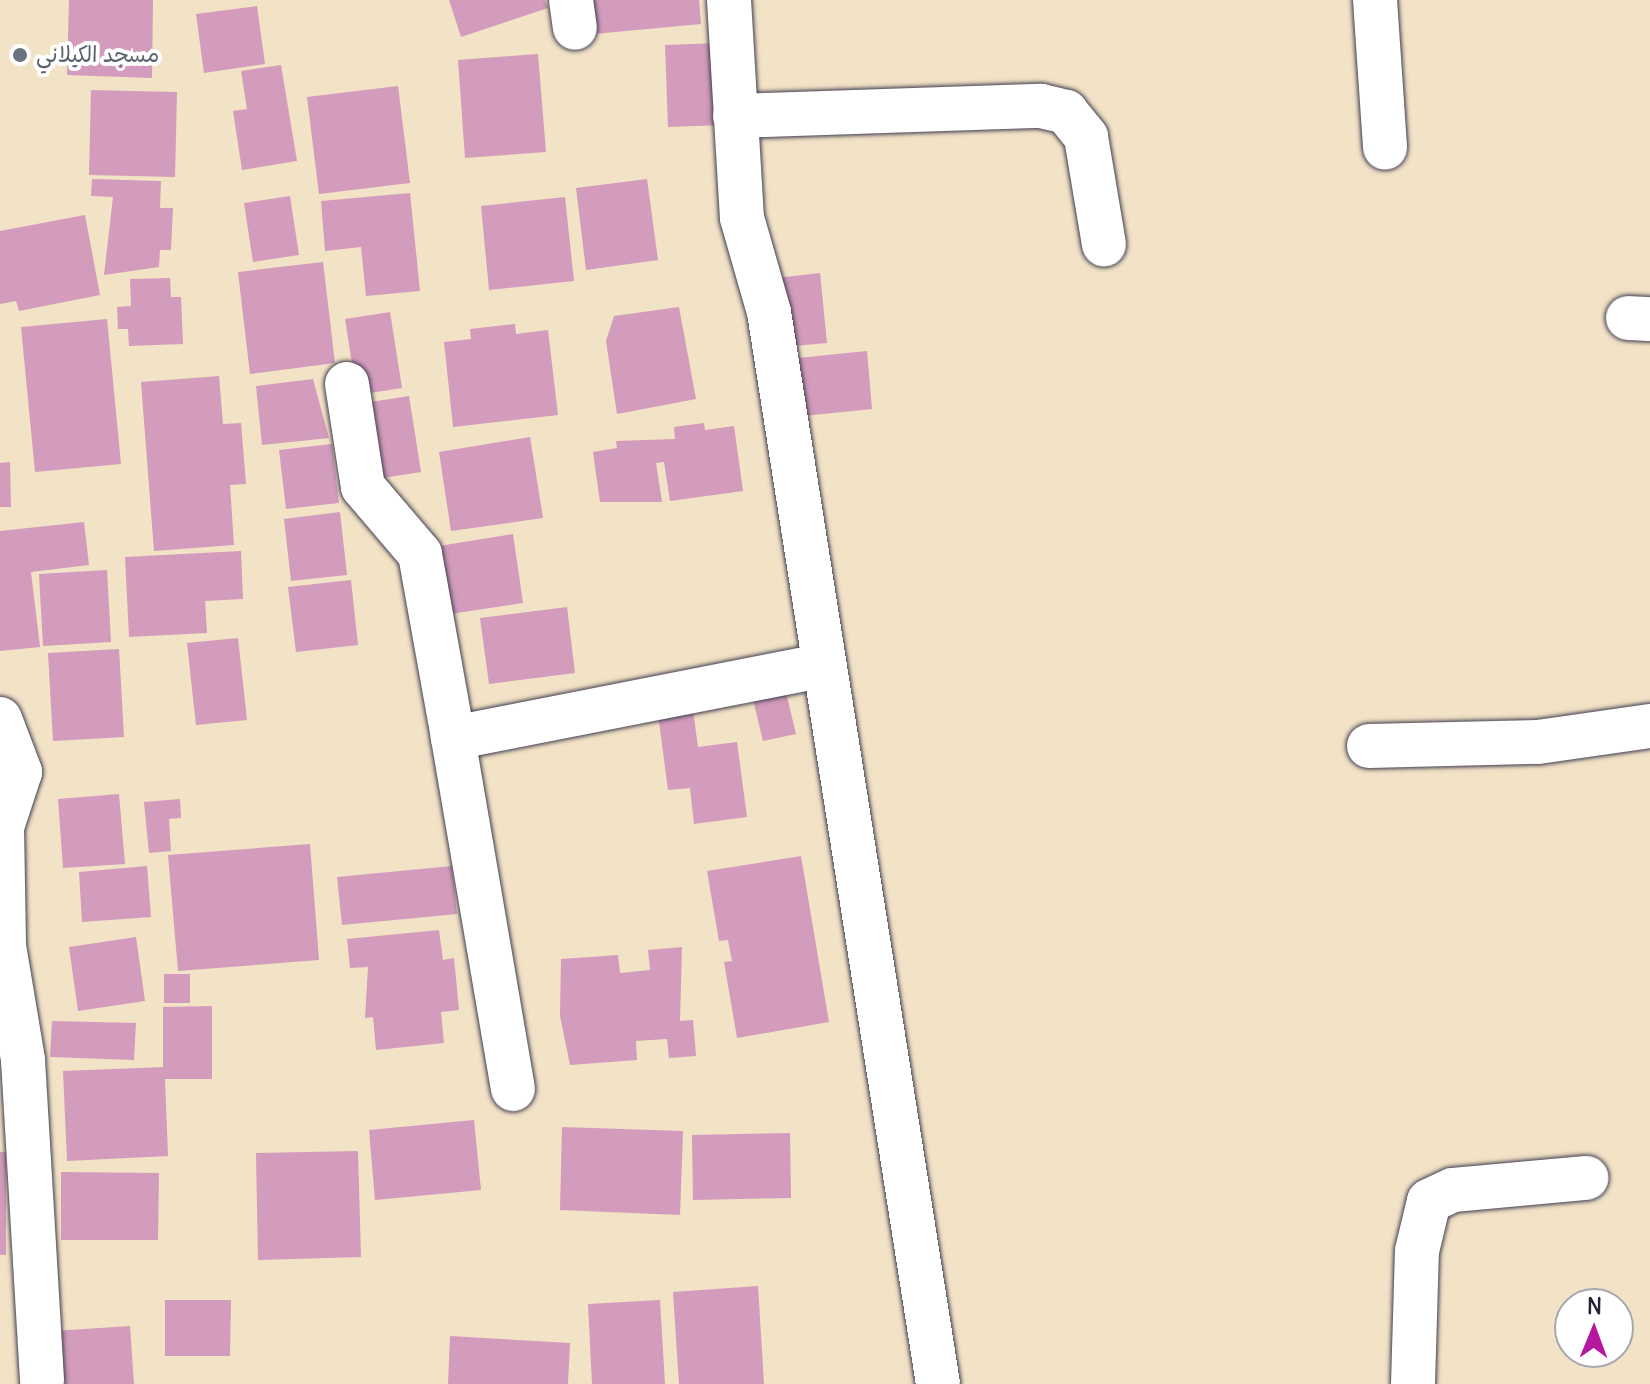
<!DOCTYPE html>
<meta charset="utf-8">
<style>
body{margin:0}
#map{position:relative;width:1650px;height:1384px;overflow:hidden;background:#f2e2c6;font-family:Delius,"Playpen Sans Arabic",sans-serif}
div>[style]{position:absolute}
.building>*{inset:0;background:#d39bbc}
.roads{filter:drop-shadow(0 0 2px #413f50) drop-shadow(0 0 2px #413f50)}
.minor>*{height:44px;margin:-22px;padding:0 22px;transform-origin:22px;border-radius:22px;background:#fff}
.dots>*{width:22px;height:22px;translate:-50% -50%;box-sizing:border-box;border:4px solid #fff;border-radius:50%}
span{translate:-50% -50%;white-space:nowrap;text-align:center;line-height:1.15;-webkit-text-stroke:8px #fff;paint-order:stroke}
.worship-label{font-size:22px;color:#5b616d}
.left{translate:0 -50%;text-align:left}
.north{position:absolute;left:1554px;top:1288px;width:80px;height:80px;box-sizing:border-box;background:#fff;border:2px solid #a7a7b1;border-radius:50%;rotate:1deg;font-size:22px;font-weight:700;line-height:32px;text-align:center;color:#22223b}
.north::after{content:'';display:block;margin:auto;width:28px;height:36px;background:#b5179e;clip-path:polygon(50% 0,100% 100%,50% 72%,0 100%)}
</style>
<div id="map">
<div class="building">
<i style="clip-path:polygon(69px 0,153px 0,152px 78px,67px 75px)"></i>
<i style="clip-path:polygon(449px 0,545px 0,548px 8px,461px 37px)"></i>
<i style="clip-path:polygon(590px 0,699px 0,701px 24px,594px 34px)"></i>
<i style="clip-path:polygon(257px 6px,265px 64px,204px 73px,196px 14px)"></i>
<i style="clip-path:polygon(719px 43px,723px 125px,668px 127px,665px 45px)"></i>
<i style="clip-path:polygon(538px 54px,546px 152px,465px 158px,458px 60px)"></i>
<i style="clip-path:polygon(281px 65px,297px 161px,242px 170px,233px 111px,247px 109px,241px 71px)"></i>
<i style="clip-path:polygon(398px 86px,410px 183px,319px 194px,307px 97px)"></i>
<i style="clip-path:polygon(91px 90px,177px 92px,175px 177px,89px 175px)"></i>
<i style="clip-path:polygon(92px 179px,161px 181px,160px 208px,173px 208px,171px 250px,160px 250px,159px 267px,104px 275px,113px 197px,91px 196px)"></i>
<i style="clip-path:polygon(647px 179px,658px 260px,586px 270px,576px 188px)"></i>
<i style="clip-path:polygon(410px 193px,420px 291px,366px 296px,361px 247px,325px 251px,321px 201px)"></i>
<i style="clip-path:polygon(290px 196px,299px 255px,253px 262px,244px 203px)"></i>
<i style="clip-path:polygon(565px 197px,574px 281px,489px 290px,481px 206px)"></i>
<i style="clip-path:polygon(85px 215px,100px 295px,19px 311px,16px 301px,0 304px,0 231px)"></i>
<i style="clip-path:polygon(323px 262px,335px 363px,250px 374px,238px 272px)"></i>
<i style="clip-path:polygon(820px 273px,827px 343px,783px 347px,776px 278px)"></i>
<i style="clip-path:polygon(170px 278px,171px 297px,181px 297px,183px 344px,129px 346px,128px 329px,118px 329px,117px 307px,131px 306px,130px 279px)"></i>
<i style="clip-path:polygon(679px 307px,696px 399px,617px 414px,606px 341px,614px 316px)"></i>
<i style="clip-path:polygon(390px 312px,402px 388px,357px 395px,345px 319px)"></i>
<i style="clip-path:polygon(107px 319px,121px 464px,35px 472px,21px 327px)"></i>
<i style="clip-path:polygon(515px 324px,516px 334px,548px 330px,558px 415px,453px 427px,444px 342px,471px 339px,470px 329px)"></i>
<i style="clip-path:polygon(867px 351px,872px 409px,793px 417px,788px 359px)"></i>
<i style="clip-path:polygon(219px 376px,223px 424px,241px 423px,246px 484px,230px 485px,234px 545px,154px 551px,141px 382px)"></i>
<i style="clip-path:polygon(313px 379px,329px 438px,262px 445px,256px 386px)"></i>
<i style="clip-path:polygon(409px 396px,421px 472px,376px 479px,364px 403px)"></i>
<i style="clip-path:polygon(704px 423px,705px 430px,734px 426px,743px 491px,670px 501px,664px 462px,656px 463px,662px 502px,600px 502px,593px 452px,617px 448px,616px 441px,675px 439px,674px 427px)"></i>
<i style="clip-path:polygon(530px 437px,543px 518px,451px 531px,439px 452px)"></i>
<i style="clip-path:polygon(332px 444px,339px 503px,286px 509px,279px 450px)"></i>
<i style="clip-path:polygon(10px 462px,11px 507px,0 507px,0 463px)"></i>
<i style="clip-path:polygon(340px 512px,347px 575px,291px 581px,284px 519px)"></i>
<i style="clip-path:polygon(84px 522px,89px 565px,31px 572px,40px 647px,0 651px,0 531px)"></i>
<i style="clip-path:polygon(513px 534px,523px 603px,450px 614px,439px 546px)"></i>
<i style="clip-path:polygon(241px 551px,243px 599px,205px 601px,207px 633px,129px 637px,125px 557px)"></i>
<i style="clip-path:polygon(107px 570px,111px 642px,43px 646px,39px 574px)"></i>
<i style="clip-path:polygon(351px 580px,358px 645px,296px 652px,288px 587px)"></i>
<i style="clip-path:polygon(567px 607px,575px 673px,489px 684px,480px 618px)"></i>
<i style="clip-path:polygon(238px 638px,247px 720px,196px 725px,187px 643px)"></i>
<i style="clip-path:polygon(119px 649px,124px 737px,53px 741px,48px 653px)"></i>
<i style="clip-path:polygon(784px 684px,796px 734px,763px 741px,751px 691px)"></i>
<i style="clip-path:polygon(693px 710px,698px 747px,737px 742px,747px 817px,694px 824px,690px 788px,668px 790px,658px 714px)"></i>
<i style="clip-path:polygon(119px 794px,125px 864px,63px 868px,58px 799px)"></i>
<i style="clip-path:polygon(180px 799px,181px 818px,169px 819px,171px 851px,149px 853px,144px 802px)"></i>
<i style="clip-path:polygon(310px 844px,319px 960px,178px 971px,168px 855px)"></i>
<i style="clip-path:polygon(801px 856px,829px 1022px,737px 1038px,724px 962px,732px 961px,728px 940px,719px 941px,707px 871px)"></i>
<i style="clip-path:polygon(147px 866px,151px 917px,82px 922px,79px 872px)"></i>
<i style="clip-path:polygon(452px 866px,457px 914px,342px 925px,337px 877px)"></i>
<i style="clip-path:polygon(439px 930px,443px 960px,454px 958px,459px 1010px,441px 1012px,444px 1043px,376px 1050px,373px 1017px,365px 1018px,368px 967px,350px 968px,347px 939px)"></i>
<i style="clip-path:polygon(136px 937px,145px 1001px,78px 1011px,69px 947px)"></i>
<i style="clip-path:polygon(682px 947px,680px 1021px,693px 1020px,696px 1056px,669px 1058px,667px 1039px,636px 1041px,637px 1060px,570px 1065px,560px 1016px,561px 959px,618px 955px,620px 973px,650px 970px,648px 950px)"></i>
<i style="clip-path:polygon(164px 974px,190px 974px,190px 1003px,164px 1003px)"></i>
<i style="clip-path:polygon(212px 1006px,212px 1079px,165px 1079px,168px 1156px,67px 1161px,63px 1071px,163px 1067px,163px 1007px)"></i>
<i style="clip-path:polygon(52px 1021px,136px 1023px,134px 1060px,50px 1057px)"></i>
<i style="clip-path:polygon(474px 1120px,481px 1190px,375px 1200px,369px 1130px)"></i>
<i style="clip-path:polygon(562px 1127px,683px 1131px,680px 1215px,560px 1210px)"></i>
<i style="clip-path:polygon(790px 1133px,791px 1198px,693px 1200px,692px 1135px)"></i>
<i style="clip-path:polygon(358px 1151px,361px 1257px,258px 1260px,256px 1153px)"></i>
<i style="clip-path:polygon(0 1152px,6px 1152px,6px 1255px,0 1255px)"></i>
<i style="clip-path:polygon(61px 1172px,159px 1173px,158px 1240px,61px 1240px)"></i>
<i style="clip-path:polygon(758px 1286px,764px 1384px,679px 1384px,673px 1292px)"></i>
<i style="clip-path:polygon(165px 1300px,231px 1300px,230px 1356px,165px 1356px)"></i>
<i style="clip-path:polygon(660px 1300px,665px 1384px,592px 1384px,588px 1304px)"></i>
<i style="clip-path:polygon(130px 1326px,134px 1384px,58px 1384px,54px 1331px)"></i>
<i style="clip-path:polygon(450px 1336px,570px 1343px,568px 1384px,448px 1384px)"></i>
</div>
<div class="roads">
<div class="minor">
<i style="left:571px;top:0;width:28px;rotate:82deg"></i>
<i style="left:729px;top:0;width:218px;rotate:86.6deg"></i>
<i style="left:742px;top:218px;width:98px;rotate:74deg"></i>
<i style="left:769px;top:312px;width:1085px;rotate:81.04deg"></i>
<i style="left:1375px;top:0;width:148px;rotate:86.1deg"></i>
<i style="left:735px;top:116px;width:306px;rotate:-1.9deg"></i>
<i style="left:1041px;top:106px;width:26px;rotate:13deg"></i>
<i style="left:1066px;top:112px;width:32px;rotate:51deg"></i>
<i style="left:1086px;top:137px;width:109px;rotate:80.5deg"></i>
<i style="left:1628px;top:318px;width:22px;rotate:3deg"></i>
<i style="left:347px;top:384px;width:104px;rotate:81.2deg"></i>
<i style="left:363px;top:487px;width:88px;rotate:49.6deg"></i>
<i style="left:420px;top:554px;width:187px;rotate:79.8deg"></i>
<i style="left:0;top:719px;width:57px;rotate:69.3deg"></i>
<i style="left:20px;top:772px;width:58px;rotate:108.1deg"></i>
<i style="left:2px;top:827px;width:119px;rotate:89deg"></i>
<i style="left:4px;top:946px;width:116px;rotate:80.5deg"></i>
<i style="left:23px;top:1060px;width:322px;rotate:86.6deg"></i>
<i style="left:1369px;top:746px;width:169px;rotate:-1.4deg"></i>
<i style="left:1538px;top:742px;width:113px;rotate:-8.1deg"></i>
<i style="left:513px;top:1089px;width:356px;rotate:-99.7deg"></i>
<i style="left:453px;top:738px;width:375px;rotate:-11.1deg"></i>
<i style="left:1413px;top:1384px;width:133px;rotate:-88.3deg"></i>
<i style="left:1417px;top:1251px;width:51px;rotate:-76.5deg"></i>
<i style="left:1429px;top:1201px;width:26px;rotate:-25deg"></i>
<i style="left:1453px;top:1190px;width:134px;rotate:-5.2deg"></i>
</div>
</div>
<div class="dots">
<i style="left:20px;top:55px;background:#6b7280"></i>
</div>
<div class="worship-label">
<span class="left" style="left:36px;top:55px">مسجد الكيلاني</span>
</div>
<div class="north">N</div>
</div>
